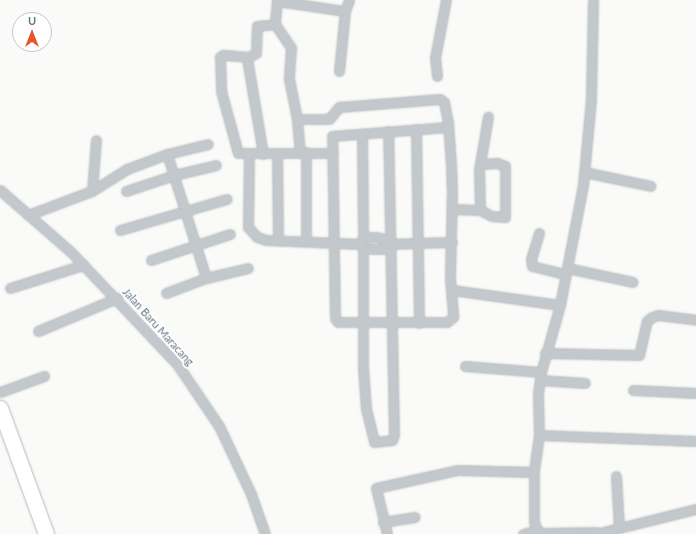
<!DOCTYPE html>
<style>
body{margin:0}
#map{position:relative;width:696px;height:534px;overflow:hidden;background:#fafaf8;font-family:Lato,sans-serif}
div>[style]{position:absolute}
.roads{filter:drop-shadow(0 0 1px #b5babe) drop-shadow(0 0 1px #b5babe)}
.street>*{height:9px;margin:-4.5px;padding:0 4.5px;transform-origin:4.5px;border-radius:4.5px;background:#c3c8cc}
.primary>*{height:15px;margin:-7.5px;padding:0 7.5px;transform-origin:7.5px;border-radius:7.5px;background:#fff}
span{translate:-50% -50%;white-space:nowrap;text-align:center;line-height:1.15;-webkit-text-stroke:4px #fff;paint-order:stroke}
.street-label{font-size:11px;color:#657683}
.north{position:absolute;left:12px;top:12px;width:40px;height:40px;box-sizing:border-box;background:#fff;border:1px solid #c1c8cd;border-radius:50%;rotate:0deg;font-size:11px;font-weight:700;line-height:16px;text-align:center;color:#657683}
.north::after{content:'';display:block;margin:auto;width:14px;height:18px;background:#e4572e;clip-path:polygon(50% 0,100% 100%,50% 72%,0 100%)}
</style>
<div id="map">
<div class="roads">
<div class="street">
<i style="left:277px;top:0;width:24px;rotate:95deg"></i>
<i style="left:275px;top:24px;width:29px;rotate:56deg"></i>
<i style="left:291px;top:48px;width:31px;rotate:94deg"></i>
<i style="left:289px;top:79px;width:41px;rotate:78.7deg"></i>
<i style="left:297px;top:119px;width:34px;rotate:85deg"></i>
<i style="left:593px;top:0;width:99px;rotate:91.2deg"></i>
<i style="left:591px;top:99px;width:86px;rotate:95.3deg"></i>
<i style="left:583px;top:185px;width:122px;rotate:100.9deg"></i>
<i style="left:560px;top:305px;width:70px;rotate:105.8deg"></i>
<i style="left:541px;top:372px;width:22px;rotate:98deg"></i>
<i style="left:538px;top:394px;width:41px;rotate:88.6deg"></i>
<i style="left:539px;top:435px;width:37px;rotate:98deg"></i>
<i style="left:534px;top:472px;width:50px;rotate:90deg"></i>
<i style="left:534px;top:522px;width:9px;rotate:69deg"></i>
<i style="left:537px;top:530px;width:7px;rotate:27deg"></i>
<i style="left:543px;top:533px;width:53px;rotate:-1.1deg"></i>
<i style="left:596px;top:532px;width:8px;rotate:14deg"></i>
<i style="left:277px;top:1px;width:69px;rotate:8.4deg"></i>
<i style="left:345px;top:11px;width:12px;rotate:-70deg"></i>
<i style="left:248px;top:57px;width:25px;rotate:-175deg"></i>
<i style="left:223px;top:55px;width:4px;rotate:146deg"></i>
<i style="left:220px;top:57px;width:34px;rotate:88deg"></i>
<i style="left:221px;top:91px;width:64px;rotate:74.7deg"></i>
<i style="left:238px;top:153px;width:95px"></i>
<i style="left:339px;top:71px;width:60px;rotate:-84.3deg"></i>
<i style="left:437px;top:76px;width:18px;rotate:-96deg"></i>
<i style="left:435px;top:58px;width:59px;rotate:-79.3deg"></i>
<i style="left:297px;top:119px;width:32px"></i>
<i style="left:329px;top:119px;width:16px;rotate:-50deg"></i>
<i style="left:339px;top:107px;width:101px;rotate:-4.5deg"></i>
<i style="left:440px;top:99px;width:5px;rotate:37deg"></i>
<i style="left:444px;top:102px;width:21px;rotate:79deg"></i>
<i style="left:448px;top:123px;width:42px;rotate:85.9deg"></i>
<i style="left:451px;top:165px;width:24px;rotate:88deg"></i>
<i style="left:452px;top:189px;width:90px;rotate:91.3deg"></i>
<i style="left:450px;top:279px;width:38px;rotate:85deg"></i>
<i style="left:453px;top:317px;width:8px;rotate:140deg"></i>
<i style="left:447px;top:322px;width:109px;rotate:180deg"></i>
<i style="left:338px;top:322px;width:5px;rotate:-127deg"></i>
<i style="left:335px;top:318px;width:182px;rotate:-90.9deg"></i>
<i style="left:332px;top:136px;width:116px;rotate:-4.4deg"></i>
<i style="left:416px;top:129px;width:194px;rotate:89.1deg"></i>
<i style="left:362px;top:134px;width:103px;rotate:89.4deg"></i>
<i style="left:306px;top:152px;width:89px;rotate:90deg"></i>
<i style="left:167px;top:154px;width:130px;rotate:72.5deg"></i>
<i style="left:263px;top:154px;width:97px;rotate:-99.5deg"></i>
<i style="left:247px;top:58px;width:10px;rotate:-29deg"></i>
<i style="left:256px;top:53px;width:27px;rotate:-88deg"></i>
<i style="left:257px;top:26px;width:18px;rotate:-6deg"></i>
<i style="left:277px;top:154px;width:86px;rotate:89.3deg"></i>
<i style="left:249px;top:155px;width:72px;rotate:90.8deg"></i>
<i style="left:248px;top:227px;width:13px;rotate:48deg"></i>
<i style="left:257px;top:237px;width:9px;rotate:18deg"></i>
<i style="left:266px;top:240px;width:95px;rotate:2.4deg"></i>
<i style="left:361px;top:244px;width:4px;rotate:63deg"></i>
<i style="left:363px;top:248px;width:13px;rotate:4deg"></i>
<i style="left:376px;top:249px;width:8px"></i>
<i style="left:384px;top:249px;width:5px;rotate:-68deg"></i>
<i style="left:584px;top:172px;width:68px;rotate:11.8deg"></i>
<i style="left:0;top:190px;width:94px;rotate:41.1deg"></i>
<i style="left:71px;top:252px;width:154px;rotate:46.6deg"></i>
<i style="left:177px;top:364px;width:75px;rotate:55.9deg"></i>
<i style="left:219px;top:426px;width:75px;rotate:64.8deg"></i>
<i style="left:251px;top:494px;width:42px;rotate:70.7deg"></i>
<i style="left:92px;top:191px;width:51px;rotate:-85.5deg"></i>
<i style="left:126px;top:191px;width:51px;rotate:-18.4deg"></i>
<i style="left:174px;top:175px;width:43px;rotate:-13.4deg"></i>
<i style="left:452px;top:209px;width:28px;rotate:2deg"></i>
<i style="left:480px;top:210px;width:13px;rotate:27deg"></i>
<i style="left:492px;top:216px;width:13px;rotate:4deg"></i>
<i style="left:505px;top:217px;width:51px;rotate:-90deg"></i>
<i style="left:505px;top:166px;width:9px;rotate:-159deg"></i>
<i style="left:497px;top:163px;width:17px;rotate:177deg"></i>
<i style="left:480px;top:210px;width:40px;rotate:-91.4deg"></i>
<i style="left:479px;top:170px;width:54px;rotate:-80.4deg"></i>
<i style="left:28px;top:215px;width:68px;rotate:-20.6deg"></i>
<i style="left:92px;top:191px;width:41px;rotate:-32.2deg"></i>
<i style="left:127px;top:169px;width:43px;rotate:-20.6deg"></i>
<i style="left:167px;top:154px;width:42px;rotate:-13.7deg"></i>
<i style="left:120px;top:230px;width:111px;rotate:-16.2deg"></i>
<i style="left:539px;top:233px;width:27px;rotate:107deg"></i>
<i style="left:531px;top:259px;width:7px;rotate:82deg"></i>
<i style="left:532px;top:266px;width:34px;rotate:14deg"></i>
<i style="left:361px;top:241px;width:4px;rotate:-63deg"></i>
<i style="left:363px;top:237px;width:13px"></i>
<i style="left:376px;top:237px;width:9px;rotate:13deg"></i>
<i style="left:385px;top:239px;width:5px;rotate:79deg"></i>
<i style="left:386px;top:244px;width:66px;rotate:-1.7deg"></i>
<i style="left:363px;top:248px;width:120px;rotate:90deg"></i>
<i style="left:363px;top:368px;width:41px;rotate:85.8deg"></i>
<i style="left:366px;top:409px;width:34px;rotate:76deg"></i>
<i style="left:374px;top:442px;width:18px;rotate:-6deg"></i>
<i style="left:392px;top:440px;width:5px;rotate:-68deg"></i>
<i style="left:394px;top:435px;width:304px;rotate:-91.1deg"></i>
<i style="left:151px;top:260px;width:83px;rotate:-18.2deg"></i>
<i style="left:567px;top:268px;width:67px;rotate:12deg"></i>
<i style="left:10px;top:288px;width:77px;rotate:-17.5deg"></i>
<i style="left:452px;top:290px;width:109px;rotate:7.9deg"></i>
<i style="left:166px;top:293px;width:43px;rotate:-20.6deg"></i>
<i style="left:206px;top:278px;width:43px;rotate:-13.4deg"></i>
<i style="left:38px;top:331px;width:86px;rotate:-22.7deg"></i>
<i style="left:545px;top:353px;width:94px;rotate:1.2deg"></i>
<i style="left:639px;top:355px;width:35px;rotate:-77deg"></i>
<i style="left:647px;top:321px;width:6px;rotate:-39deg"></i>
<i style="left:652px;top:317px;width:6px;rotate:-18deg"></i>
<i style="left:658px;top:315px;width:38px;rotate:7deg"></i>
<i style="left:465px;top:366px;width:76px;rotate:4.5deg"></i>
<i style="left:540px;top:380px;width:45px;rotate:3.8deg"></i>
<i style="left:633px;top:390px;width:63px;rotate:2.7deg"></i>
<i style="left:0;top:392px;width:47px;rotate:-20deg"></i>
<i style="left:539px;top:435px;width:157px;rotate:2.2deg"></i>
<i style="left:616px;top:476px;width:52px;rotate:86.7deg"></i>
<i style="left:383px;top:522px;width:32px;rotate:-9deg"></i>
<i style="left:603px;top:532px;width:96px;rotate:-13.9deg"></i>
<i style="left:387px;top:534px;width:47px;rotate:-103.4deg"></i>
<i style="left:376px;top:488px;width:84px;rotate:-12.4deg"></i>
<i style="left:458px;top:470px;width:76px;rotate:1.5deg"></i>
<i style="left:523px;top:534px;width:15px;rotate:-16deg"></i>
</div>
<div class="primary">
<i style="left:0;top:408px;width:134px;rotate:69.9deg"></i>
</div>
</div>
<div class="street-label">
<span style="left:158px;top:327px;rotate:48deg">Jalan Baru Maracang</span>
</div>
<div class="north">U</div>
</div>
